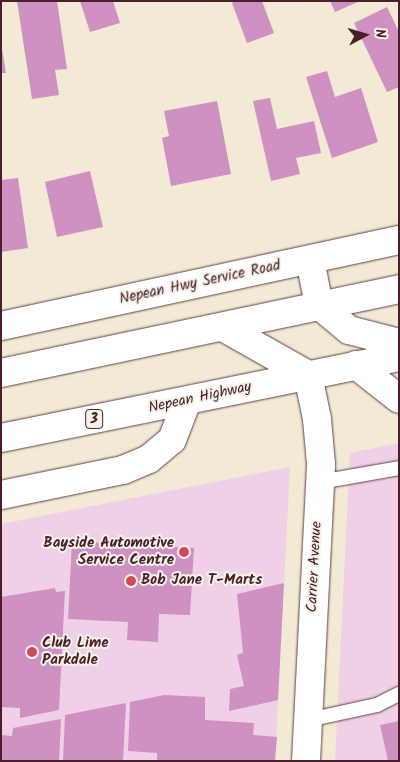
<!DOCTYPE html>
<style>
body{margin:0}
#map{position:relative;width:400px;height:762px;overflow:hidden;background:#f2ead5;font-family:Kalam,sans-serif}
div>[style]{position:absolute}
.built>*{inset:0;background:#efd0e6}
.building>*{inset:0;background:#ce91c1}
.roads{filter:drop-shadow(0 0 1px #633d44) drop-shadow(0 0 1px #633d44)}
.service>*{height:14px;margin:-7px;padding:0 7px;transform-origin:7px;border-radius:7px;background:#fff}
.minor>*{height:28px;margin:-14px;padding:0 14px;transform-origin:14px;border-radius:14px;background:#fff}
.trunk>*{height:28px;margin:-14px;padding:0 14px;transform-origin:14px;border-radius:14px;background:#fff}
.dots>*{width:14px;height:14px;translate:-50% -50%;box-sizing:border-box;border:2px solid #f7f3e8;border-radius:50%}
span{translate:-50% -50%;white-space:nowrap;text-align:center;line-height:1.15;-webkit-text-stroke:4px #f7f3e8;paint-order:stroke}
.shield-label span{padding:1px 4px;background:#f7f3e8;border:1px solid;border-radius:4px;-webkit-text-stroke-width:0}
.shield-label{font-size:14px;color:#4a1f2b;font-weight:700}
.street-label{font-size:15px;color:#4a1f2b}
.poi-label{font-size:15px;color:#4a1f2b;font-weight:700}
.right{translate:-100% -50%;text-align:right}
.left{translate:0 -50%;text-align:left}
.frame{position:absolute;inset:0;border:2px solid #4a1f2b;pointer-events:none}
.north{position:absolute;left:340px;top:10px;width:50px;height:50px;-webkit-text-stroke:4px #f7f3e8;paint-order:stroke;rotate:84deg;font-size:14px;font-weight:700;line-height:20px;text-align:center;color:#4a1f2b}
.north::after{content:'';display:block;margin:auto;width:18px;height:22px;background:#4a1f2b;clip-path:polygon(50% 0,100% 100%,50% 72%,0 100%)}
</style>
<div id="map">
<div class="built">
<i style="clip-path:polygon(399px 443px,399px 761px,335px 761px,350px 453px)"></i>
<i style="clip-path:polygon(290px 467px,275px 761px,1px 761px,1px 524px)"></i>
</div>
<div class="building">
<i style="clip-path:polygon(17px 1px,57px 1px,67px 69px,55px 70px,59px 95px,32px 99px)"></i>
<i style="clip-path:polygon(80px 1px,113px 1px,120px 23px,90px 32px)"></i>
<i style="clip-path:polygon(235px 1px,262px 1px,274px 33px,247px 43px,232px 3px)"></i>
<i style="clip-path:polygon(330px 1px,360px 1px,335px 12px)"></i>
<i style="clip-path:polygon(387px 7px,399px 32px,399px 87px,387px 92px,354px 23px)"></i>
<i style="clip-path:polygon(1px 43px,6px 73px,1px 73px)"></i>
<i style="clip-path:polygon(327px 71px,335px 97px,361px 88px,378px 142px,332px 158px,306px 77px)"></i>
<i style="clip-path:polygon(270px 98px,277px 129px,314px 121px,321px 153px,296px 158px,300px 174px,271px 181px,253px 101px)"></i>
<i style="clip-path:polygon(217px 101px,231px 174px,171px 186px,162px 138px,169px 136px,164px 111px)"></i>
<i style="clip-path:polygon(90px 171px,103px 227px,57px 237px,45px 182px)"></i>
<i style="clip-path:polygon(18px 178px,28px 248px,1px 252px,1px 180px)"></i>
<i style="clip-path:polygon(72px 541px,194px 548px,190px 615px,159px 614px,158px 642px,127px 640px,128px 622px,68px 619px)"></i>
<i style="clip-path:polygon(284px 583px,278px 700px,229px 711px,230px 689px,244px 686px,237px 655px,243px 653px,237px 594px)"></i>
<i style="clip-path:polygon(55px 588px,56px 592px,65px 591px,59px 710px,20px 718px,20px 708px,1px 707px,1px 597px)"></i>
<i style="clip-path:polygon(164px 695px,205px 697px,205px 720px,254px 723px,253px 735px,277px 737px,275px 761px,157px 761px,157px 753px,128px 751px,130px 702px)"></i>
<i style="clip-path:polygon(126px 703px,123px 761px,63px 761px,65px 715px)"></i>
<i style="clip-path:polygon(61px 719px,59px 761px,1px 761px,1px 735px,12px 736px,13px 728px)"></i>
<i style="clip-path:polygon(399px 721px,399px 761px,388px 761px,380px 725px)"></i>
</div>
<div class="roads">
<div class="service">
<i style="left:320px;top:482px;width:80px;rotate:-10deg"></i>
<i style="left:308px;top:720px;width:71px;rotate:-12.3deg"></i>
<i style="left:377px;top:705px;width:25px;rotate:-27deg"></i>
</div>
<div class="minor">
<i style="left:310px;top:260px;width:46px;rotate:78.7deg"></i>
<i style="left:1px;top:326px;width:407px;rotate:-12.2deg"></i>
<i style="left:356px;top:365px;width:55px;rotate:38.3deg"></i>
<i style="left:1px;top:495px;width:125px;rotate:-11.6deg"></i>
<i style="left:123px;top:470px;width:28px;rotate:-23deg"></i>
<i style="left:149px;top:459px;width:30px;rotate:-40deg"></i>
<i style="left:172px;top:440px;width:42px;rotate:-69deg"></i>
<i style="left:306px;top:761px;width:297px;rotate:-87.1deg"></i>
<i style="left:321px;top:464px;width:45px;rotate:-95.1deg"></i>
<i style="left:317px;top:419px;width:45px;rotate:-101.6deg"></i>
</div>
<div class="trunk">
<i style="left:319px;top:305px;width:39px;rotate:40deg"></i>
<i style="left:349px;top:330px;width:52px;rotate:14.6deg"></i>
<i style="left:223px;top:327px;width:98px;rotate:29.5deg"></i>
<i style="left:1px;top:373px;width:407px;rotate:-11.9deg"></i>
<i style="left:1px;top:438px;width:406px;rotate:-11.5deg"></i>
</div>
</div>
<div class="dots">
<i style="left:184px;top:552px;background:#d1495b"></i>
<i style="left:131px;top:581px;background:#d1495b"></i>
<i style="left:32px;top:652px;background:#d1495b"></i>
</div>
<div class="shield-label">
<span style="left:94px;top:419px">3</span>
</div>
<div class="street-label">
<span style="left:200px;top:283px;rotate:-12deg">Nepean Hwy Service Road</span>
<span style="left:200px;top:398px;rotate:-12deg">Nepean Highway</span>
<span style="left:315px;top:567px;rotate:-87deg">Carrier Avenue</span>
</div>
<div class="poi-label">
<span class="right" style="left:174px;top:552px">Bayside Automotive<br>Service Centre</span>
<span class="left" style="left:141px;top:581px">Bob Jane T-Marts</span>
<span class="left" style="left:42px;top:652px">Club Lime<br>Parkdale</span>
</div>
<div class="frame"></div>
<div class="north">N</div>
</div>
